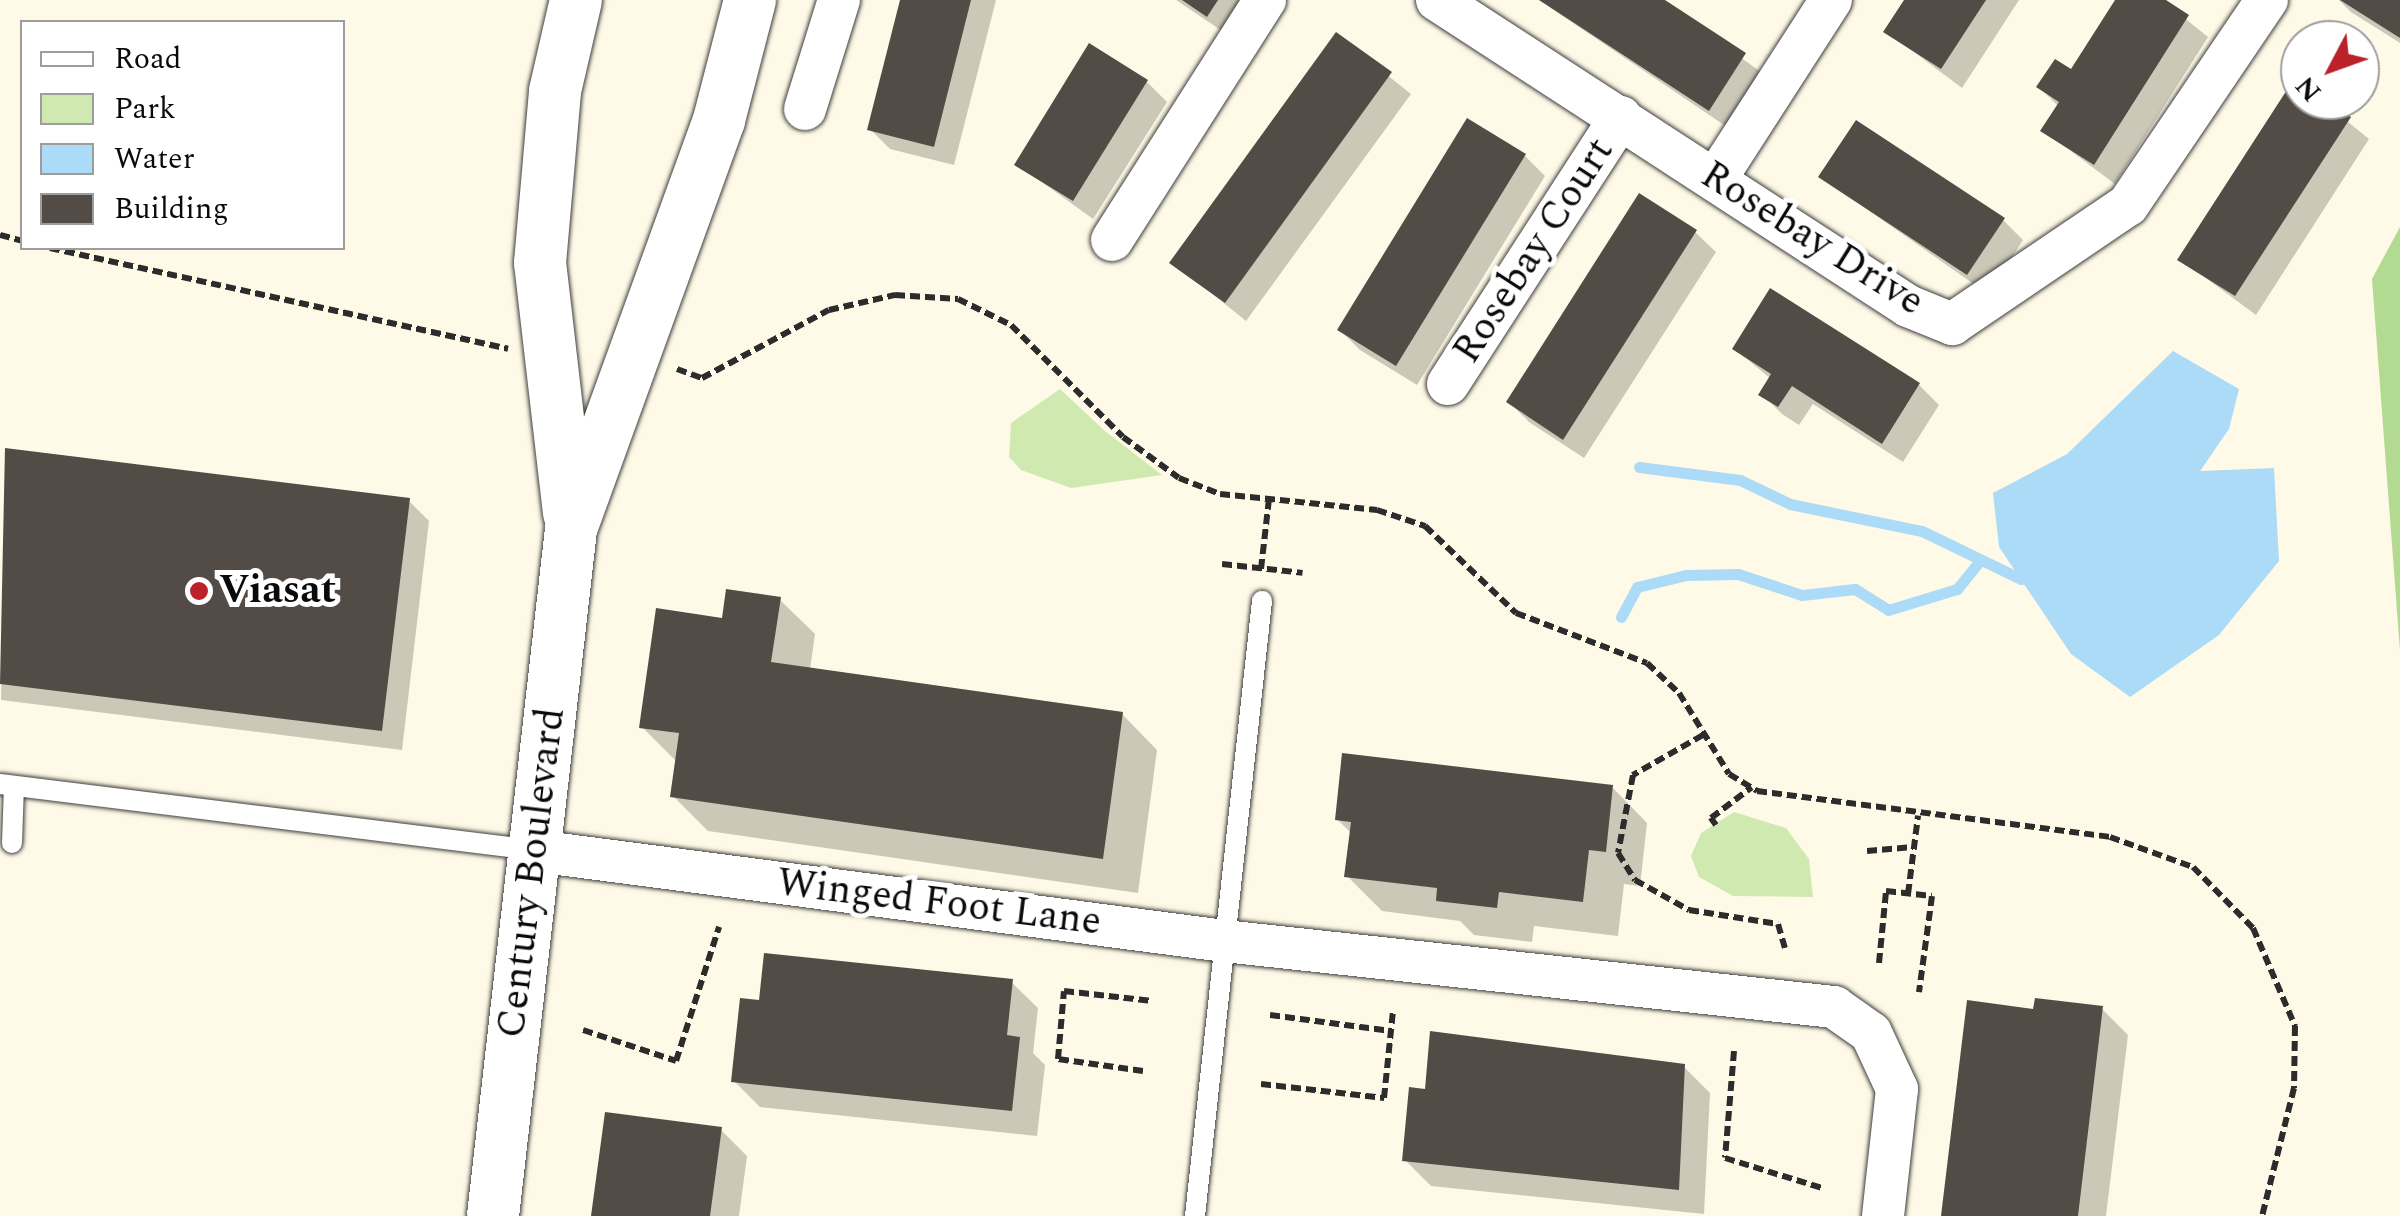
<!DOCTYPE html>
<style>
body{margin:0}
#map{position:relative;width:2400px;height:1216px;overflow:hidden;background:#fffae7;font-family:Spectral,serif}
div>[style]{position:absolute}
.green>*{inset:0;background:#cfe9b1}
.forest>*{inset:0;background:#b2da90}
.water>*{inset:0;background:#abdbf7}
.shadow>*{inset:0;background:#0003}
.stream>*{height:11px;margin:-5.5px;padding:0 5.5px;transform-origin:5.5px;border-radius:5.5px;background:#abdbf7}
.building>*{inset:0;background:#534b46}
.path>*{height:6px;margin-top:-3px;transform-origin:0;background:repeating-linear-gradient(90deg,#2c2c2c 0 10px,transparent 0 15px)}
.roads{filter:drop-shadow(0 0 2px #3d3d3d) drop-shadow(0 0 2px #3d3d3d)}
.service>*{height:20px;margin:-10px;padding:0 10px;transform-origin:10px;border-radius:10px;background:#fff}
.minor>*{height:42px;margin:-21px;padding:0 21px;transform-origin:21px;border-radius:21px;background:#fff}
.tertiary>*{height:52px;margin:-26px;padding:0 26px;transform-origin:26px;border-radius:26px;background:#fff}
.dots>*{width:28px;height:28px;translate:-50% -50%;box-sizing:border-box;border:5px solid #fff;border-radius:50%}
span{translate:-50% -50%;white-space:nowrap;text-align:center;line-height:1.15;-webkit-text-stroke:10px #fff;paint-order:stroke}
.street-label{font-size:40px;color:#0a0a0a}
.poi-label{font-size:40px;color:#0a0a0a;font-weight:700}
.left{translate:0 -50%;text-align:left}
.legend{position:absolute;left:20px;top:20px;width:325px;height:230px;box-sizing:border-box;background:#fff;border:2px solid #9d9d9d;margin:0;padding:12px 18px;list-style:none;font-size:30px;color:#0a0a0a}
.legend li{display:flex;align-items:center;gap:20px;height:50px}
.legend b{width:50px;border:2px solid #9d9d9d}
.north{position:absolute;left:2280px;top:20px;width:100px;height:100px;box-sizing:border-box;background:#fff;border:2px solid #9d9d9d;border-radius:50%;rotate:229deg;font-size:28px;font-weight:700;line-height:40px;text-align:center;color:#0a0a0a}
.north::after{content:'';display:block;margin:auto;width:35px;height:45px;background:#bb2129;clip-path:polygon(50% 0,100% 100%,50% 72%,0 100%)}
</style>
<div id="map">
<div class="green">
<i style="clip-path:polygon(1060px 389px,1105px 431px,1162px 475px,1071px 488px,1021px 470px,1009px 457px,1011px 423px)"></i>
<i style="clip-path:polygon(1734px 812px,1786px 828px,1809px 859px,1813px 897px,1733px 896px,1699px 877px,1691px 856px,1701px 833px)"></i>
</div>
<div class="forest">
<i style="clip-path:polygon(2400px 227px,2400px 651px,2372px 279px)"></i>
</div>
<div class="water">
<i style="clip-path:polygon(2173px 351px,2239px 389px,2229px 429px,2200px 471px,2274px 468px,2279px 561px,2219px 635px,2130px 697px,2071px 654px,1999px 547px,1993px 493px,2067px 454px)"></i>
</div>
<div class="shadow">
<i style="clip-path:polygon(903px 0,996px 0,954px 165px,890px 149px,870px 129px)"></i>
<i style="clip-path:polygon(1176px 0,1251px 0,1228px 35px)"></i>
<i style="clip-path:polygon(1539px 0,1661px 0,1765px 75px,1730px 129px)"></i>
<i style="clip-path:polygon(1907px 0,2019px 0,1962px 88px,1887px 32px)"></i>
<i style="clip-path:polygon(2118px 0,2162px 0,2208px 37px,2115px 184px,2044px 131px,2059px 107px,2039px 87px,2072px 72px)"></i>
<i style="clip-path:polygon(2339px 0,2400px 0,2400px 43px,2351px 12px)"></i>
<i style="clip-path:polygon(1337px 35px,1411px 94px,1246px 321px,1173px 262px)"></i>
<i style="clip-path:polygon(1147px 82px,1167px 102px,1093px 219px,1017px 164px)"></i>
<i style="clip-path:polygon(2295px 83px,2300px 100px,2321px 100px,2369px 139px,2256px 315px,2180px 259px)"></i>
<i style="clip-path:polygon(1525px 156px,1545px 176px,1417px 385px,1360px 350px,1340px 330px)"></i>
<i style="clip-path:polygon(1821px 177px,2003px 220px,2023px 240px,1988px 294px)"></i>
<i style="clip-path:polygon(1695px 232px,1716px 252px,1584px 458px,1529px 422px,1509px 402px)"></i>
<i style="clip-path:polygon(1735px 349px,1919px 385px,1939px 405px,1903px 462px,1813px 404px,1799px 425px,1782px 414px,1762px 394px,1771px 379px)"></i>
<i style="clip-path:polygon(7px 451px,408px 500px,429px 521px,402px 750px,1px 700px)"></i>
<i style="clip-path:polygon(779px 599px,815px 634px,810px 670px,1122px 714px,1157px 750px,1138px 893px,708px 831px,673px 796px,678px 763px,642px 727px)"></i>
<i style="clip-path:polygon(1612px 787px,1647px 823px,1640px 886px,1624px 884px,1618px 936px,1534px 926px,1532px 942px,1474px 935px,1460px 921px,1382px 911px,1347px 876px,1352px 834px,1337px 819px)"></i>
<i style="clip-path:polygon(1011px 982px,1038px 1008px,1033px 1053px,1045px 1065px,1037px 1136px,760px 1107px,734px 1081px,761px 1003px)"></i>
<i style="clip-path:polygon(2102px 1009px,2128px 1035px,2106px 1216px,1944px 1216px,2036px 1011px)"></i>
<i style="clip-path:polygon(1684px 1067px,1710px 1093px,1704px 1214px,1431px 1186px,1405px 1160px,1427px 1092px)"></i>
<i style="clip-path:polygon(721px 1130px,747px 1156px,739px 1216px,594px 1216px)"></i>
</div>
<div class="stream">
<i style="left:1639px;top:467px;width:102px;rotate:7.3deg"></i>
<i style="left:1740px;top:480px;width:55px;rotate:25.6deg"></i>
<i style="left:1790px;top:504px;width:135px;rotate:11.6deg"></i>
<i style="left:1922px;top:531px;width:110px;rotate:25.9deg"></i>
<i style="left:1621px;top:617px;width:34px;rotate:-62deg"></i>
<i style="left:1637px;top:587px;width:50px;rotate:-13.8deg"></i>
<i style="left:1686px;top:575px;width:52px;rotate:-1.1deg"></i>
<i style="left:1738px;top:574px;width:67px;rotate:18.2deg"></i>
<i style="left:1802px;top:595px;width:53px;rotate:-6.5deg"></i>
<i style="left:1855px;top:589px;width:39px;rotate:32deg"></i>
<i style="left:1888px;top:610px;width:72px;rotate:-16.9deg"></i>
<i style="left:1957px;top:589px;width:33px;rotate:-51deg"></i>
</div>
<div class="building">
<i style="clip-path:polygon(900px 0,971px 0,934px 147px,867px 130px)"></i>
<i style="clip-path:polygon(1182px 0,1218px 0,1207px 17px)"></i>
<i style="clip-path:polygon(1539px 0,1665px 0,1746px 53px,1709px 111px)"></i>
<i style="clip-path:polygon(1904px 0,1986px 0,1941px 69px,1883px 32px)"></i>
<i style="clip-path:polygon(2115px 0,2166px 0,2189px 15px,2094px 165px,2040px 131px,2059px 102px,2036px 87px,2055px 59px,2071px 69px)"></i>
<i style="clip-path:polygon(2340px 0,2400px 0,2400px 38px)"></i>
<i style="clip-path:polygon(1336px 32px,1392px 72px,1225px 303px,1169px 263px)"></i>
<i style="clip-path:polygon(1089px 43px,1148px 80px,1073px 201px,1014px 165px)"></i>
<i style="clip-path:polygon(2294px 79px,2300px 100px,2326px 100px,2351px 117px,2235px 296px,2177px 260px)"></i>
<i style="clip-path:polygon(1467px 118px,1526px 154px,1396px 366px,1337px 330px)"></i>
<i style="clip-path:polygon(1856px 120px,2005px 218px,1967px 275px,1818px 177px)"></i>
<i style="clip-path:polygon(1639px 193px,1697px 230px,1563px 440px,1506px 402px)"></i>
<i style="clip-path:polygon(1770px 288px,1920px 383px,1882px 444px,1792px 386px,1778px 407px,1758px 395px,1771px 374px,1732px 349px)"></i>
<i style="clip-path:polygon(5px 448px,410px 498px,382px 731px,0 684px)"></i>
<i style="clip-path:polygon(726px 589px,781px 597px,771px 662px,1123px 712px,1103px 859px,670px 797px,679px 733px,639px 728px,656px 608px,722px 618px)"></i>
<i style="clip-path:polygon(1342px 753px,1613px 785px,1606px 852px,1589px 850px,1583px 902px,1499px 892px,1497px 908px,1436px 901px,1437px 888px,1344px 877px,1351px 822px,1335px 820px)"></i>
<i style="clip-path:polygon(764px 953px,1013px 979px,1007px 1035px,1020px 1037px,1012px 1111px,731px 1082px,740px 998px,759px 1000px)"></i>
<i style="clip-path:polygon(2035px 998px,2103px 1006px,2078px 1216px,1941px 1216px,1967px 1000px,2033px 1009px)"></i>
<i style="clip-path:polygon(1430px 1031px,1685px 1064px,1679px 1190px,1402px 1161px,1409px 1087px,1425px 1089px)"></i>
<i style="clip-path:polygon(605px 1112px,722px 1127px,710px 1216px,591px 1216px)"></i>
</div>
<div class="path">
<i style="left:0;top:235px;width:23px;rotate:15deg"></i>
<i style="left:50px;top:248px;width:469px;rotate:12.4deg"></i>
<i style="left:677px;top:369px;width:27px;rotate:20deg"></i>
<i style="left:702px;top:378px;width:144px;rotate:-28.2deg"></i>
<i style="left:829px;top:310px;width:68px;rotate:-12.8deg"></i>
<i style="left:895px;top:295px;width:63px;rotate:3.6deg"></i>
<i style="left:958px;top:299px;width:59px;rotate:26.1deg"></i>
<i style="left:1011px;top:325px;width:158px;rotate:45deg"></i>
<i style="left:1123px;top:437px;width:69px;rotate:36.2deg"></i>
<i style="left:1179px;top:478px;width:44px;rotate:21.3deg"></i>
<i style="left:1220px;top:494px;width:158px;rotate:5.8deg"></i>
<i style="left:1377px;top:510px;width:51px;rotate:18.4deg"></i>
<i style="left:1425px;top:526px;width:126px;rotate:43.7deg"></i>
<i style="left:1516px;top:613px;width:140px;rotate:20.9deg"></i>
<i style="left:1647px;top:663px;width:44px;rotate:43.2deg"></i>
<i style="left:1679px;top:693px;width:95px;rotate:58.3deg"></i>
<i style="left:1729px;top:774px;width:33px;rotate:31deg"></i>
<i style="left:1757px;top:791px;width:356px;rotate:7.4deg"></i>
<i style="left:2110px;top:837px;width:88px;rotate:19.9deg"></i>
<i style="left:2193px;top:867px;width:86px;rotate:45.5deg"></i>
<i style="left:2253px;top:928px;width:107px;rotate:66.8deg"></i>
<i style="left:2295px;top:1026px;width:62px;rotate:90.9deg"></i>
<i style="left:2294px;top:1088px;width:132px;rotate:104deg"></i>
<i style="left:1222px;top:564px;width:81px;rotate:6.3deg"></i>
<i style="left:1261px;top:569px;width:70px;rotate:-83.5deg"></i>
<i style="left:1703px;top:735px;width:81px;rotate:150.3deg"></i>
<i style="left:1633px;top:775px;width:79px;rotate:100.9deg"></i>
<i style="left:1618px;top:853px;width:32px;rotate:58deg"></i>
<i style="left:1635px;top:880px;width:62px;rotate:29.1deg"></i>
<i style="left:1689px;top:910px;width:90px;rotate:8.9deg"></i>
<i style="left:1778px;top:924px;width:25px;rotate:74deg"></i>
<i style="left:1716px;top:825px;width:9px;rotate:-126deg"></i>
<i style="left:1711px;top:818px;width:51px;rotate:-37.1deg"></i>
<i style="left:1867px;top:851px;width:46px;rotate:-5deg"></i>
<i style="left:1908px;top:894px;width:79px;rotate:-82.7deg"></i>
<i style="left:1879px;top:963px;width:72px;rotate:-84.4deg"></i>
<i style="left:1886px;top:891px;width:46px;rotate:6.2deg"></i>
<i style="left:1932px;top:896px;width:97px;rotate:97.7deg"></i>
<i style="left:1270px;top:1015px;width:122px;rotate:7.5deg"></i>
<i style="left:583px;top:1030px;width:98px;rotate:18.4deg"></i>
<i style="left:676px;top:1061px;width:141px;rotate:-72.2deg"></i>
<i style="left:1734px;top:1051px;width:107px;rotate:94.8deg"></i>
<i style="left:1725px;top:1158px;width:102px;rotate:17.2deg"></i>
<i style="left:1143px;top:1071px;width:86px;rotate:-172deg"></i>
<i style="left:1058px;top:1059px;width:68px;rotate:-85deg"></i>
<i style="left:1064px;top:991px;width:89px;rotate:6.5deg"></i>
<i style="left:1261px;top:1084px;width:124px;rotate:6.5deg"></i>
<i style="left:1384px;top:1098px;width:87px;rotate:-84.1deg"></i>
</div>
<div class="roads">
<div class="service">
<i style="left:0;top:784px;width:538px;rotate:7.05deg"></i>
<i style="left:12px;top:843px;width:57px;rotate:-88deg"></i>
<i style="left:1195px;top:1216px;width:619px;rotate:-83.78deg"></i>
</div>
<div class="minor">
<i style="left:1437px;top:0;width:562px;rotate:33.01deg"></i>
<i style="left:1908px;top:306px;width:48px;rotate:22.2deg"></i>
<i style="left:1952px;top:324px;width:212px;rotate:-34.1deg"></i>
<i style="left:2128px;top:205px;width:248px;rotate:-55.9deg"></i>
<i style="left:805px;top:109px;width:114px;rotate:-72.7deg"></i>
<i style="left:1715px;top:180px;width:214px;rotate:-57.2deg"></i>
<i style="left:1112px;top:240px;width:285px;rotate:-57.5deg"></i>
<i style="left:1448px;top:384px;width:318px;rotate:-57.1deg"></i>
<i style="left:536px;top:851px;width:694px;rotate:7.45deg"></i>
<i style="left:1224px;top:941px;width:614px;rotate:6.18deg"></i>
<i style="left:1834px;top:1007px;width:45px;rotate:35.1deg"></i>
<i style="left:1871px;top:1033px;width:62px;rotate:65.1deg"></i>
<i style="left:1897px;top:1089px;width:128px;rotate:96.3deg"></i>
</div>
<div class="tertiary">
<i style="left:569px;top:513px;width:252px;rotate:-96.6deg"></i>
<i style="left:540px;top:263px;width:173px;rotate:-85deg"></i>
<i style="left:555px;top:91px;width:93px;rotate:-77deg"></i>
<i style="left:493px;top:1216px;width:691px;rotate:-83.52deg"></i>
<i style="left:571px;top:529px;width:435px;rotate:-70.1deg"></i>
<i style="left:719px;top:120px;width:124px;rotate:-75.5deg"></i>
</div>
</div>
<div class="dots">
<i style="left:199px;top:591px;background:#bb2129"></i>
</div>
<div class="street-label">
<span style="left:1812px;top:239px;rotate:32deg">Rosebay Drive</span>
<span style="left:1534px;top:251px;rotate:-57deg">Rosebay Court</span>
<span style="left:532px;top:873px;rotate:-83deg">Century Boulevard</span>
<span style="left:939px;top:903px;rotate:7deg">Winged Foot Lane</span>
</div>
<div class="poi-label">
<span class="left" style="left:219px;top:591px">Viasat</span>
</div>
<ul class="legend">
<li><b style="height:12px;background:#fff"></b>Road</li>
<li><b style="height:28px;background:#cfe9b1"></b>Park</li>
<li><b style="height:28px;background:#abdbf7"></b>Water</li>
<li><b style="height:28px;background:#534b46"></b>Building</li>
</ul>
<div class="north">N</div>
</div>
